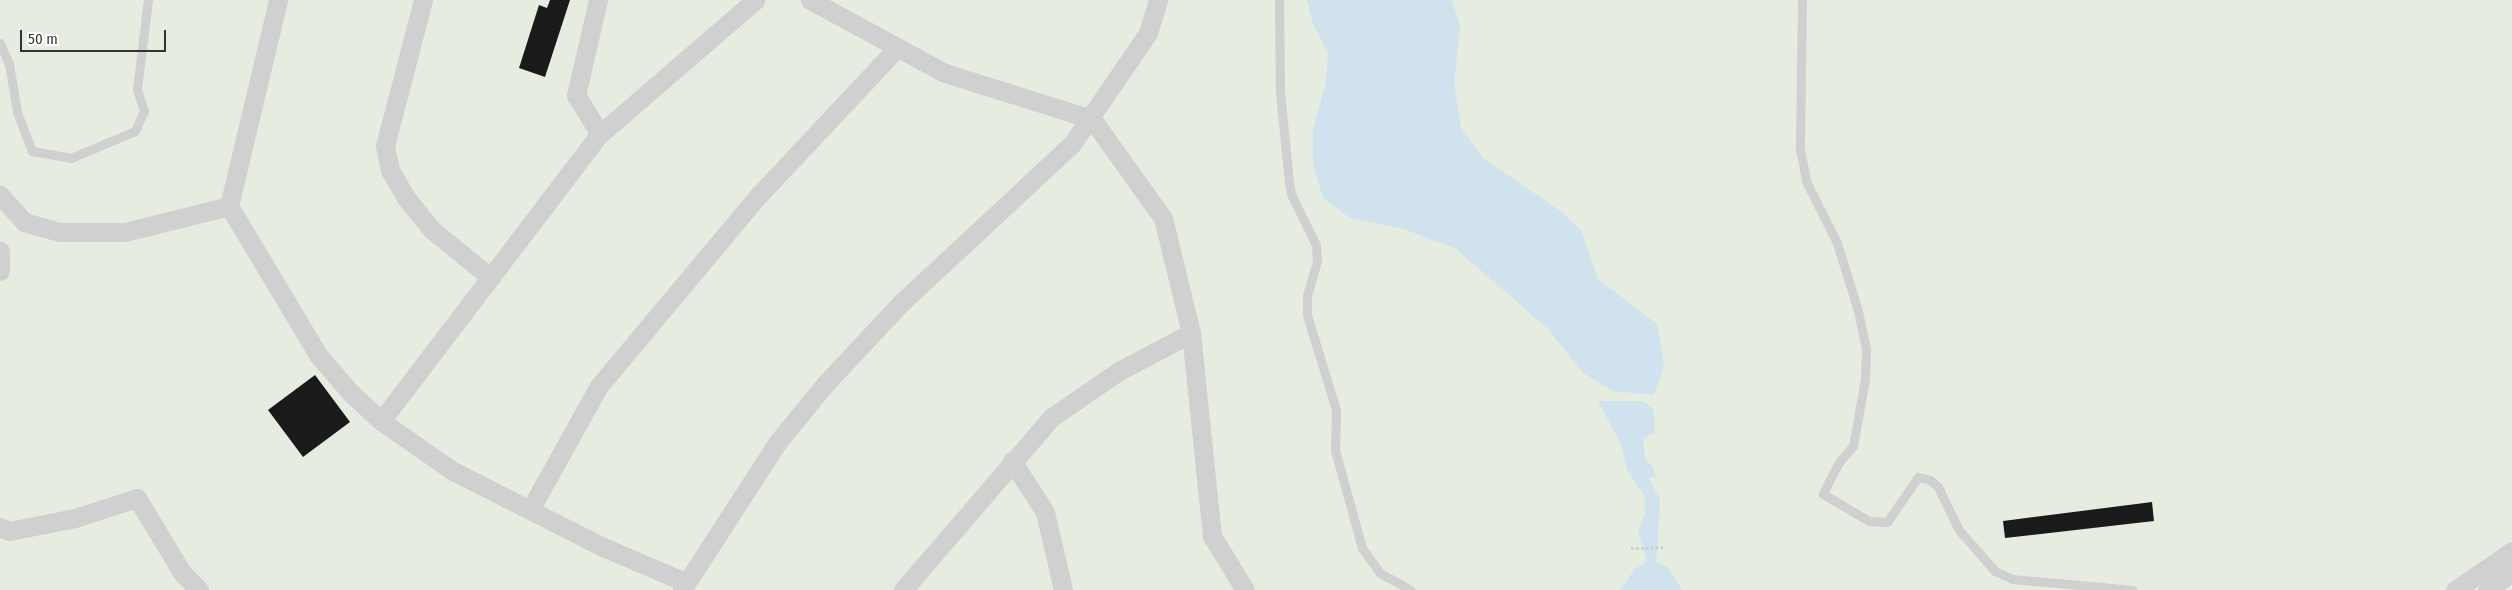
<!DOCTYPE html>
<style>
body{margin:0}
#map{position:relative;width:2512px;height:590px;overflow:hidden;background:#fff;font-family:"Fira Sans Condensed",sans-serif}
div>[style]{position:absolute}
.green>*{inset:0;background:#e6ecdf}
.water>*{inset:0;background:#cfe2ee}
.building>*{inset:0;background:#1a1a1a}
.path>*{height:3px;margin-top:-1.5px;transform-origin:0;background:repeating-linear-gradient(90deg,#cdcdcd 0 2.5px,transparent 0 5px)}
.service>*{height:9px;margin:-4.5px;padding:0 4.5px;transform-origin:4.5px;border-radius:4.5px;background:#d0d0d0}
.minor>*{height:19px;margin:-9.5px;padding:0 9.5px;transform-origin:9.5px;border-radius:9.5px;background:#d0d0d0}
span{translate:-50% -50%;white-space:nowrap;text-align:center;line-height:1.15;-webkit-text-stroke:5px #fff;paint-order:stroke}
.scale{position:absolute;left:20px;top:30px;width:146px;height:22px;box-sizing:border-box;border:2px solid #333;border-top:0;padding-left:6px;font-size:15px;line-height:18px;white-space:nowrap;color:#333;-webkit-text-stroke:4px #fff;paint-order:stroke}
</style>
<div id="map">
<div class="green">
<i style="clip-path:polygon(0 0,2512px 0,2512px 590px,0 590px)"></i>
</div>
<div class="water">
<i style="clip-path:polygon(1307px 0,1452px 0,1460px 25px,1454px 84px,1461px 128px,1483px 158px,1559px 210px,1581px 230px,1598px 279px,1657px 324px,1664px 366px,1654px 395px,1613px 391px,1583px 373px,1548px 329px,1456px 249px,1404px 229px,1350px 218px,1323px 198px,1313px 165px,1313px 128px,1326px 83px,1328px 53px,1313px 24px)"></i>
<i style="clip-path:polygon(1598px 401px,1643px 401px,1654px 410px,1655px 433px,1643px 438px,1645px 459px,1654px 468px,1656px 477px,1649px 478px,1660px 500px,1656px 562px,1667px 566px,1682px 590px,1620px 590px,1635px 569px,1647px 561px,1638px 533px,1645px 512px,1645px 496px,1627px 470px,1621px 444px)"></i>
</div>
<div class="building">
<i style="clip-path:polygon(550px 0,570px 0,545px 77px,519px 68px,539px 5px,547px 8px)"></i>
<i style="clip-path:polygon(315px 375px,350px 422px,303px 457px,268px 410px)"></i>
<i style="clip-path:polygon(2152px 502px,2154px 521px,2005px 538px,2003px 521px)"></i>
</div>
<div class="path">
<i style="left:1631px;top:548px;width:32px;rotate:-2deg"></i>
</div>
<div class="service">
<i style="left:1279px;top:0;width:92px;rotate:89.4deg"></i>
<i style="left:1280px;top:92px;width:90px;rotate:84.3deg"></i>
<i style="left:1289px;top:182px;width:12px;rotate:81deg"></i>
<i style="left:1291px;top:194px;width:57px;rotate:63.9deg"></i>
<i style="left:1316px;top:245px;width:16px;rotate:86deg"></i>
<i style="left:1317px;top:261px;width:36px;rotate:106deg"></i>
<i style="left:1307px;top:296px;width:19px;rotate:90deg"></i>
<i style="left:1307px;top:315px;width:99px;rotate:73deg"></i>
<i style="left:1336px;top:410px;width:40px;rotate:91.4deg"></i>
<i style="left:1335px;top:450px;width:102px;rotate:74.6deg"></i>
<i style="left:1362px;top:548px;width:31px;rotate:54deg"></i>
<i style="left:1380px;top:573px;width:35px;rotate:29deg"></i>
<i style="left:1802px;top:0;width:149px;rotate:90.8deg"></i>
<i style="left:1800px;top:149px;width:33px;rotate:79deg"></i>
<i style="left:1806px;top:181px;width:69px;rotate:63.4deg"></i>
<i style="left:1837px;top:243px;width:71px;rotate:72.8deg"></i>
<i style="left:1858px;top:311px;width:40px;rotate:78deg"></i>
<i style="left:1866px;top:350px;width:29px;rotate:92deg"></i>
<i style="left:1865px;top:379px;width:68px;rotate:100.2deg"></i>
<i style="left:1853px;top:446px;width:21px;rotate:131deg"></i>
<i style="left:1839px;top:462px;width:36px;rotate:117deg"></i>
<i style="left:1823px;top:494px;width:53px;rotate:30.4deg"></i>
<i style="left:1869px;top:521px;width:18px;rotate:3deg"></i>
<i style="left:1887px;top:522px;width:55px;rotate:-55.4deg"></i>
<i style="left:1918px;top:477px;width:12px;rotate:14deg"></i>
<i style="left:1930px;top:480px;width:11px;rotate:41deg"></i>
<i style="left:1938px;top:487px;width:48px;rotate:64deg"></i>
<i style="left:1959px;top:530px;width:55px;rotate:48.7deg"></i>
<i style="left:1995px;top:571px;width:19px;rotate:25deg"></i>
<i style="left:2012px;top:579px;width:90px;rotate:5.1deg"></i>
<i style="left:0;top:43px;width:23px;rotate:67deg"></i>
<i style="left:9px;top:64px;width:49px;rotate:80.5deg"></i>
<i style="left:17px;top:112px;width:42px;rotate:69deg"></i>
<i style="left:32px;top:151px;width:40px;rotate:10deg"></i>
<i style="left:71px;top:158px;width:69px;rotate:-22.9deg"></i>
<i style="left:135px;top:131px;width:22px;rotate:-66deg"></i>
<i style="left:144px;top:111px;width:23px;rotate:-108deg"></i>
<i style="left:137px;top:89px;width:90px;rotate:-83deg"></i>
<i style="left:2101px;top:590px;width:3px;rotate:-72deg"></i>
<i style="left:2102px;top:587px;width:31px;rotate:6deg"></i>
</div>
<div class="minor">
<i style="left:423px;top:0;width:151px;rotate:104.6deg"></i>
<i style="left:385px;top:146px;width:25px;rotate:78deg"></i>
<i style="left:390px;top:170px;width:34px;rotate:60deg"></i>
<i style="left:407px;top:199px;width:38px;rotate:51deg"></i>
<i style="left:431px;top:229px;width:77px;rotate:39.2deg"></i>
<i style="left:598px;top:0;width:98px;rotate:103deg"></i>
<i style="left:576px;top:95px;width:46px;rotate:58.4deg"></i>
<i style="left:810px;top:0;width:153px;rotate:28.4deg"></i>
<i style="left:945px;top:73px;width:154px;rotate:17.4deg"></i>
<i style="left:1092px;top:119px;width:122px;rotate:54.4deg"></i>
<i style="left:1163px;top:218px;width:118px;rotate:76.3deg"></i>
<i style="left:1191px;top:333px;width:204px;rotate:84.1deg"></i>
<i style="left:1212px;top:536px;width:63px;rotate:58.6deg"></i>
<i style="left:0;top:195px;width:36px;rotate:48deg"></i>
<i style="left:24px;top:222px;width:35px;rotate:16deg"></i>
<i style="left:58px;top:232px;width:67px"></i>
<i style="left:125px;top:232px;width:107px;rotate:-14deg"></i>
<i style="left:229px;top:206px;width:212px;rotate:-76.6deg"></i>
<i style="left:229px;top:206px;width:174px;rotate:59.1deg"></i>
<i style="left:318px;top:355px;width:49px;rotate:49.1deg"></i>
<i style="left:350px;top:392px;width:42px;rotate:43.1deg"></i>
<i style="left:381px;top:421px;width:88px;rotate:34.8deg"></i>
<i style="left:453px;top:471px;width:168px;rotate:26.9deg"></i>
<i style="left:603px;top:547px;width:89px;rotate:23.1deg"></i>
<i style="left:0;top:251px;width:20px;rotate:90deg"></i>
<i style="left:381px;top:421px;width:361px;rotate:-52.7deg"></i>
<i style="left:600px;top:134px;width:205px;rotate:-40.8deg"></i>
<i style="left:1012px;top:461px;width:61px;rotate:57.1deg"></i>
<i style="left:1045px;top:512px;width:80px;rotate:77deg"></i>
<i style="left:531px;top:508px;width:140px;rotate:-60.9deg"></i>
<i style="left:599px;top:386px;width:248px;rotate:-50.1deg"></i>
<i style="left:758px;top:196px;width:204px;rotate:-46.8deg"></i>
<i style="left:0;top:527px;width:10px;rotate:24deg"></i>
<i style="left:9px;top:531px;width:67px;rotate:-11.1deg"></i>
<i style="left:75px;top:518px;width:65px;rotate:-17.9deg"></i>
<i style="left:137px;top:498px;width:89px;rotate:58.8deg"></i>
<i style="left:183px;top:574px;width:23px;rotate:45deg"></i>
<i style="left:682px;top:590px;width:175px;rotate:-57.1deg"></i>
<i style="left:777px;top:443px;width:77px;rotate:-50.8deg"></i>
<i style="left:826px;top:383px;width:111px;rotate:-46.8deg"></i>
<i style="left:902px;top:302px;width:232px;rotate:-42.9deg"></i>
<i style="left:1072px;top:144px;width:135px;rotate:-55.6deg"></i>
<i style="left:1148px;top:33px;width:34px;rotate:-73deg"></i>
<i style="left:903px;top:590px;width:228px;rotate:-49.3deg"></i>
<i style="left:1052px;top:417px;width:81px;rotate:-34.5deg"></i>
<i style="left:1119px;top:371px;width:81px;rotate:-27.8deg"></i>
<i style="left:2455px;top:590px;width:69px;rotate:-34.4deg"></i>
<i style="left:2487px;top:590px;width:31px;rotate:-36deg"></i>
</div>
<div class="scale">50 m</div>
</div>
